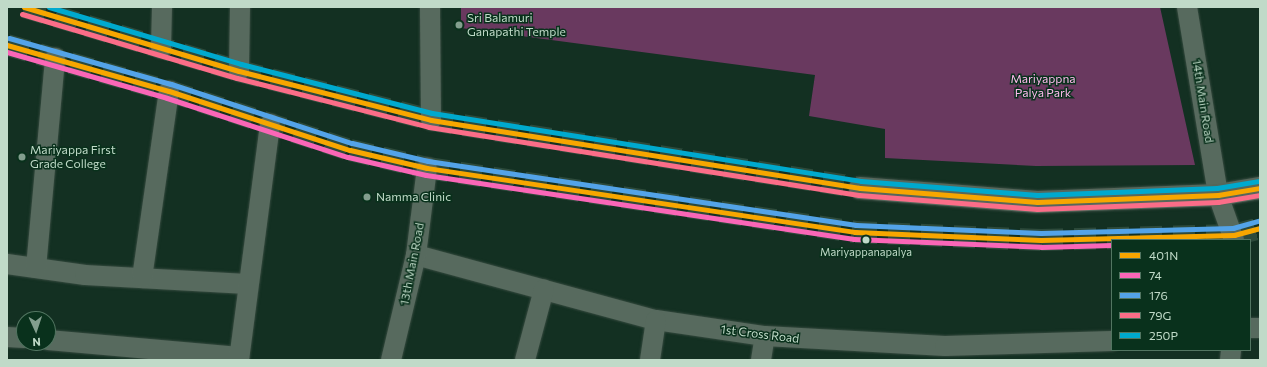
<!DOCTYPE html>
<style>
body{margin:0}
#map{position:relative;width:1267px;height:367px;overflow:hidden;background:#133022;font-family:Commissioner,sans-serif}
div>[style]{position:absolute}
.green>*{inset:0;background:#69395f}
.secondary-tunnel>*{height:22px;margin-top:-11px;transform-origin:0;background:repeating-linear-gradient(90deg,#2d4a3b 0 22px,transparent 0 33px)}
.roads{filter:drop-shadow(0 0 1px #364a3f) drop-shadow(0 0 1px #364a3f)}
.minor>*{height:20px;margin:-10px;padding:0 10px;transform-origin:10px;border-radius:10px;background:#576a5e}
.secondary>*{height:22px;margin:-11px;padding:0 11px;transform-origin:11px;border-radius:11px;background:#56675b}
.bus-1>*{height:5px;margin:-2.5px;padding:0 2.5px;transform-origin:2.5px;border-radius:2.5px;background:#f7a600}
.bus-2>*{height:5px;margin:-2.5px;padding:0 2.5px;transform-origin:2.5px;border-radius:2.5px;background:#fa66b7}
.bus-3>*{height:5px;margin:-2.5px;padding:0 2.5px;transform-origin:2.5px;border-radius:2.5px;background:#53a3e8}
.bus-4>*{height:5px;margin:-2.5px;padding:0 2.5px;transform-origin:2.5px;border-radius:2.5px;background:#fb6d88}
.bus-5>*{height:5px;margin:-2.5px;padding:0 2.5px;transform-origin:2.5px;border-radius:2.5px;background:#00a9ce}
.dots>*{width:11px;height:11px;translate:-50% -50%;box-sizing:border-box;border:2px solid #09311c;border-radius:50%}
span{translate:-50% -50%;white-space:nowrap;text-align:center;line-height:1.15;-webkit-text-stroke:3px #09311c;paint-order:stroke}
.bus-label{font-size:11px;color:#c0dac8}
.poi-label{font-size:12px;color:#c0dac8}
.left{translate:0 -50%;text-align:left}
.park-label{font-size:12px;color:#ffbaee}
.street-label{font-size:12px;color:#c0dac8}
.frame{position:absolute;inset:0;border:8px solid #c0dac8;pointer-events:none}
.legend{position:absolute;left:1111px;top:239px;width:140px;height:112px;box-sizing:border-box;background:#09311c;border:1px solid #527561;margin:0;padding:5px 7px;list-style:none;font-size:12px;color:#c0dac8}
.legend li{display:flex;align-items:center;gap:8px;height:20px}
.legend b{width:20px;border:1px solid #527561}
.north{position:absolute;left:16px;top:311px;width:40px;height:40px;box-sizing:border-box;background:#09311c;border:1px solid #527561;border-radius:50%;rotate:177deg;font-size:11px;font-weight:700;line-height:16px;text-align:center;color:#c0dac8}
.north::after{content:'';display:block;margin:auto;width:14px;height:18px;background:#839e8e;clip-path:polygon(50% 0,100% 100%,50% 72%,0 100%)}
</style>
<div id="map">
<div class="green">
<i style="clip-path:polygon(461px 7px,1160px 7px,1195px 165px,1036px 166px,885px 158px,885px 129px,809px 116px,815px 75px,461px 28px)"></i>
</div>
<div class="secondary-tunnel">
<i style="left:24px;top:7px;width:224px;rotate:16.6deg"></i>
<i style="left:239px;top:71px;width:198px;rotate:14.3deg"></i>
<i style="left:431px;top:120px;width:434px;rotate:9deg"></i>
<i style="left:7px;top:45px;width:168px;rotate:15.9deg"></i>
<i style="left:169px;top:91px;width:190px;rotate:18.1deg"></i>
<i style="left:350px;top:150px;width:79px;rotate:13.2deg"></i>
<i style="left:427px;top:168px;width:433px;rotate:8.5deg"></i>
<i style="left:855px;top:232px;width:186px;rotate:2.5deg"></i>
<i style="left:1041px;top:240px;width:193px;rotate:-1.5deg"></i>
<i style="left:1234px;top:235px;width:27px;rotate:-15deg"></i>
</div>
<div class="roads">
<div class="minor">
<i style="left:430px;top:7px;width:113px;rotate:89.5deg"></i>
<i style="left:1187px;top:7px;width:191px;rotate:80.6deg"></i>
<i style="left:1218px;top:195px;width:48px;rotate:70.4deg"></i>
<i style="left:161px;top:48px;width:41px;rotate:-88.6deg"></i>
<i style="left:239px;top:71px;width:64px;rotate:-89.1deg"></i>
<i style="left:416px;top:255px;width:249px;rotate:15.2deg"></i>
<i style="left:656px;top:320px;width:110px;rotate:8.4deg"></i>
<i style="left:765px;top:336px;width:180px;rotate:3.2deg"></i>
<i style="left:945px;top:346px;width:167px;rotate:-1.7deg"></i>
<i style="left:7px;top:264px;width:79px;rotate:8deg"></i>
<i style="left:85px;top:275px;width:162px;rotate:3.2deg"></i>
<i style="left:36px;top:268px;width:211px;rotate:-84.8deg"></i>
<i style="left:142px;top:278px;width:189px;rotate:-81.8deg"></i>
<i style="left:1250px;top:328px;width:10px"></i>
<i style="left:7px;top:337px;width:17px;rotate:3deg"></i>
<i style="left:48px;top:340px;width:192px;rotate:5.1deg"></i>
<i style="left:239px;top:360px;width:238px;rotate:-82.5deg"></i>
<i style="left:391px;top:360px;width:108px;rotate:-76.6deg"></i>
<i style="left:416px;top:255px;width:88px;rotate:-82.8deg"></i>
<i style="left:525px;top:360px;width:73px;rotate:-75deg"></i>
<i style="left:650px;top:360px;width:40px;rotate:-81.5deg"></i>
<i style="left:761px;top:360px;width:24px;rotate:-81deg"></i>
<i style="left:1230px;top:360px;width:10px;rotate:-84deg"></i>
</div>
<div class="secondary">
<i style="left:860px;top:188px;width:178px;rotate:4.5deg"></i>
<i style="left:1037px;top:202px;width:181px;rotate:-2.2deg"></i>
<i style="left:1218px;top:195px;width:43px;rotate:-9.5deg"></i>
</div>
</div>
<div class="bus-1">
<i style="left:24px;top:7px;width:224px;rotate:16.6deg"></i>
<i style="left:239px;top:71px;width:198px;rotate:14.3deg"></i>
<i style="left:431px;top:120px;width:434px;rotate:9deg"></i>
<i style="left:860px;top:188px;width:178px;rotate:4.5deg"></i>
<i style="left:1037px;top:202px;width:181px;rotate:-2.2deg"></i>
<i style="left:1218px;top:195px;width:43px;rotate:-9.5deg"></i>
<i style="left:7px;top:45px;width:168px;rotate:15.9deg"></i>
<i style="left:169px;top:91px;width:190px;rotate:18.1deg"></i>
<i style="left:350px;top:150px;width:79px;rotate:13.2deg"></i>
<i style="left:427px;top:168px;width:433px;rotate:8.5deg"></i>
<i style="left:855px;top:232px;width:186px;rotate:2.5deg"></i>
<i style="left:1041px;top:240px;width:193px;rotate:-1.5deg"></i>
<i style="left:1234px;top:235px;width:27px;rotate:-15deg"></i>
</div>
<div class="bus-2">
<i style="left:7px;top:52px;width:166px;rotate:16deg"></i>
<i style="left:167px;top:98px;width:190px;rotate:18.1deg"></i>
<i style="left:348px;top:157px;width:80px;rotate:13deg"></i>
<i style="left:426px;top:175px;width:433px;rotate:8.5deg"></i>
<i style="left:854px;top:239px;width:187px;rotate:2.4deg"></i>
<i style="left:1041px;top:247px;width:71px;rotate:-1.6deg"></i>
</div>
<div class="bus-3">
<i style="left:9px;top:38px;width:168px;rotate:15.9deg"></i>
<i style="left:171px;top:84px;width:190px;rotate:18.1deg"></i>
<i style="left:352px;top:143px;width:78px;rotate:13.3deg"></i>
<i style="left:428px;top:161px;width:433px;rotate:8.5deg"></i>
<i style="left:856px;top:225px;width:185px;rotate:2.5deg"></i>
<i style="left:1041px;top:233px;width:192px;rotate:-1.5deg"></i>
<i style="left:1233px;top:228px;width:26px;rotate:-16deg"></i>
</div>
<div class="bus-4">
<i style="left:22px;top:14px;width:224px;rotate:16.6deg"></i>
<i style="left:237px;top:78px;width:198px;rotate:14.3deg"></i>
<i style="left:429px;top:127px;width:435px;rotate:9deg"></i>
<i style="left:859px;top:195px;width:179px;rotate:4.5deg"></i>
<i style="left:1037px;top:209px;width:181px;rotate:-2.2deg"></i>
<i style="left:1218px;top:202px;width:43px;rotate:-9.5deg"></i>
</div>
<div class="bus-5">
<i style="left:49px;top:7px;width:200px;rotate:16.5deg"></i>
<i style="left:241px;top:64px;width:197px;rotate:14.4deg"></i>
<i style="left:432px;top:113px;width:434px;rotate:9deg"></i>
<i style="left:861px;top:181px;width:177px;rotate:4.5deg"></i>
<i style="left:1037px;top:195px;width:180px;rotate:-2.2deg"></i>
<i style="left:1217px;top:188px;width:43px;rotate:-9.5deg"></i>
</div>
<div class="dots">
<i style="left:459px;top:25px;background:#839e8e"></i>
<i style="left:22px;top:157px;background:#839e8e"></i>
<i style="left:367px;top:197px;background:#839e8e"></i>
<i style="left:866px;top:240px;background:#c0dac8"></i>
</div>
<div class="bus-label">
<span style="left:866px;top:252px">Mariyappanapalya</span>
</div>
<div class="poi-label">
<span class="left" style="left:467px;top:25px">Sri Balamuri<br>Ganapathi Temple</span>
<span class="left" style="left:30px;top:157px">Mariyappa First<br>Grade College</span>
<span class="left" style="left:376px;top:197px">Namma Clinic</span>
</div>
<div class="park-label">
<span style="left:1043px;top:86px">Mariyappna<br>Palya Park</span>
</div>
<div class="street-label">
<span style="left:1203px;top:101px;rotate:81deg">14th Main Road</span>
<span style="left:412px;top:264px;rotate:-79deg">13th Main Road</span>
<span style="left:760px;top:334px;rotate:7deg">1st Cross Road</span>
</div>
<div class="frame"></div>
<ul class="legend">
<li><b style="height:5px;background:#f7a600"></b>401N</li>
<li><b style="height:5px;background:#fa66b7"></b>74</li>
<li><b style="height:5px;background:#53a3e8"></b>176</li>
<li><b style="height:5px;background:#fb6d88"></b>79G</li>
<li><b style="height:5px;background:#00a9ce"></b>250P</li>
</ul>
<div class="north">N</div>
</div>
